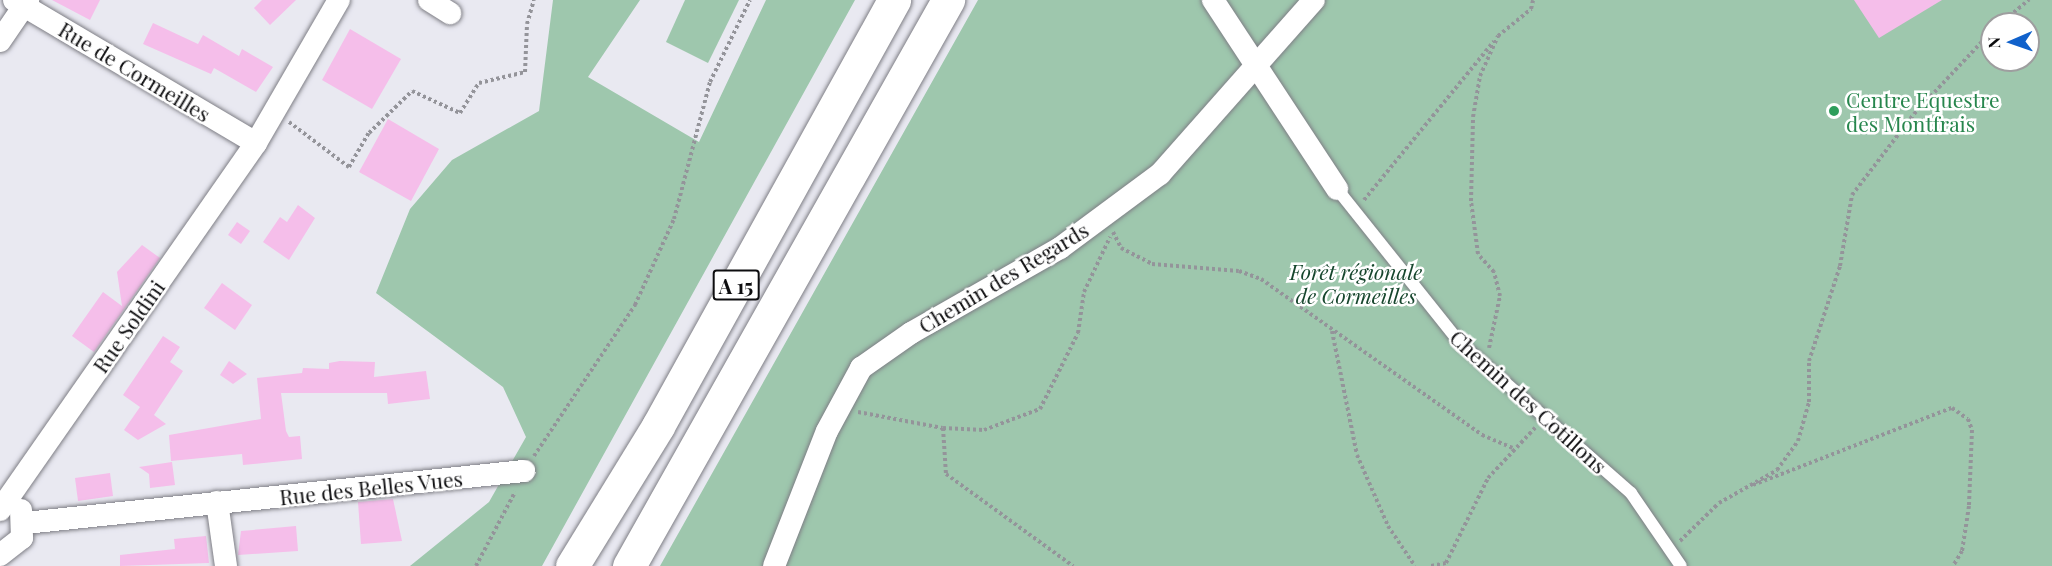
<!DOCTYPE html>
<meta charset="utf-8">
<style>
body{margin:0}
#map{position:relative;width:2052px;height:566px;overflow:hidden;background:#e9e9f1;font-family:"Playfair Display",serif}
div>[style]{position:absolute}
.green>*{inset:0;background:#9ec7ad}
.building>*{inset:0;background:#f5beea}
.path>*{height:4px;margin-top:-2px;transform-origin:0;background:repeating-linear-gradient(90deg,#94949a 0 3px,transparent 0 6px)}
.roads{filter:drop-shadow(0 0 2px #7e7e85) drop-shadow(0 0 2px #7e7e85)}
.service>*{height:12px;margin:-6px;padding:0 6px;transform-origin:6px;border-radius:6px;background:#fff}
.minor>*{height:22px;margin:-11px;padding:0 11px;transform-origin:11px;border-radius:11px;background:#fff}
.motorway>*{height:33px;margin:-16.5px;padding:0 16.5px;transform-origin:16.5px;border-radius:16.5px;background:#fff}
.dots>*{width:16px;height:16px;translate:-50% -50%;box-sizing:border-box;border:3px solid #fff;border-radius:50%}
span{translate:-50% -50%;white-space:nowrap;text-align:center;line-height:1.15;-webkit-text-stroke:5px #fff;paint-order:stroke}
.shield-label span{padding:2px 4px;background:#fff;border:2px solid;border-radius:4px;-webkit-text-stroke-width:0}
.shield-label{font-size:20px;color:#0d0d0f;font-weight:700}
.street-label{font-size:21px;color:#0d0d0f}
.leisure-label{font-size:21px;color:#27864d}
.left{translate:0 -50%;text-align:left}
.park-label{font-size:21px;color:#16462d;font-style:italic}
.north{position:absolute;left:1980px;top:12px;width:60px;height:60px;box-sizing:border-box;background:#fff;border:2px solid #9e9e9f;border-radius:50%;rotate:268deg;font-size:16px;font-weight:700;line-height:24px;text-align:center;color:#0d0d0f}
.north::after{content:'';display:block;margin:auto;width:21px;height:27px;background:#1061cb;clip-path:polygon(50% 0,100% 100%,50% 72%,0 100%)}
</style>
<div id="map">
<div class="green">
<i style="clip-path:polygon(553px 0,640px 0,588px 77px,699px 142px,766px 0,855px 0,542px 566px,410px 566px,489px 502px,526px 437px,503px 387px,376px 293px,410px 209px,452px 160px,539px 111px)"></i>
<i style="clip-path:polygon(685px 0,739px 0,708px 63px,666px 42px)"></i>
<i style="clip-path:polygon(evenodd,978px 0,2052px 0,2052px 566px,660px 566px,978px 0,1992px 24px,2028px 24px,2028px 60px,1992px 60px,1992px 24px)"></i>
</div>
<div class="building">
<i style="clip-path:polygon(52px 0,100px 0,90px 20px)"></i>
<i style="clip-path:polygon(262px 0,296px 0,270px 25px,254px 8px)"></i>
<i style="clip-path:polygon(1854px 0,1942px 0,1879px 38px)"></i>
<i style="clip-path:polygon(153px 23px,198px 44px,203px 35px,239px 56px,242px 49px,273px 67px,256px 92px,214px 68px,211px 74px,143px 44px)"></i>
<i style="clip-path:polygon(350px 29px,401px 59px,372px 109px,322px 80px)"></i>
<i style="clip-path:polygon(388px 119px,439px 149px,411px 201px,359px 172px)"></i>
<i style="clip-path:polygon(298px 205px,315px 218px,289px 260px,263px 242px,280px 217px,287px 222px)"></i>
<i style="clip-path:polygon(237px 222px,250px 231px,241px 244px,228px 235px)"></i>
<i style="clip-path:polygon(142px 245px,160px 258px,94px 352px,72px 336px,103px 292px,122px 306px,117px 272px)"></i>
<i style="clip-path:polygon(222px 283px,252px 305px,235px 330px,204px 308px)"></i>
<i style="clip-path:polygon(163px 336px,180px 347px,170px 362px,183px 371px,154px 415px,166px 424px,138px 440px,124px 430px,140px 407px,123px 395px)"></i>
<i style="clip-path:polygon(229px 361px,247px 374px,233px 384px,220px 375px)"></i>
<i style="clip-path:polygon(340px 361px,375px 362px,374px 377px,426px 371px,430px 399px,388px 404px,387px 393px,281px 393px,286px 431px,289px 437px,300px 436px,302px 459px,243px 465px,242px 454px,171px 461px,169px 435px,261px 419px,257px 378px,302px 373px,303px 368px,329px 369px,329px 363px)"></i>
<i style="clip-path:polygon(172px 462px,175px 485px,150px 488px,149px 474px,139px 467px)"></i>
<i style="clip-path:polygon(110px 473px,113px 496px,78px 501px,75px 478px)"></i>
<i style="clip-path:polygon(393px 499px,402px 541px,361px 544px,358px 502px)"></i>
<i style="clip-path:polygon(296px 526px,298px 551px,238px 555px,241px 531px)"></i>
<i style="clip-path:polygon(206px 536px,209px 563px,120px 566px,120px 555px,175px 549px,174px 539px)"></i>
</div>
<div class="path">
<i style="left:2000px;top:24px;width:38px;rotate:-40deg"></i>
<i style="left:289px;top:122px;width:75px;rotate:36.9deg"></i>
<i style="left:349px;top:167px;width:39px;rotate:-60deg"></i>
<i style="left:369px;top:133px;width:60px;rotate:-44.3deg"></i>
<i style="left:412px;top:91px;width:53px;rotate:24.6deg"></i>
<i style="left:460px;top:113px;width:36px;rotate:-58deg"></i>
<i style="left:479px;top:83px;width:47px;rotate:-13.4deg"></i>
<i style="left:525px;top:72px;width:48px;rotate:-87.6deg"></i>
<i style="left:527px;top:24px;width:25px;rotate:-74deg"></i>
<i style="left:1364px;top:200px;width:205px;rotate:-50.7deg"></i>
<i style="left:1113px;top:232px;width:18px;rotate:63deg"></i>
<i style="left:1121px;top:248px;width:35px;rotate:27deg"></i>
<i style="left:1152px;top:264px;width:87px;rotate:4.6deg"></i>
<i style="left:1239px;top:271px;width:23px;rotate:20deg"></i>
<i style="left:1261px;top:279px;width:271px;rotate:35.2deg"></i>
<i style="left:1482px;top:435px;width:33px;rotate:23deg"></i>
<i style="left:1332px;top:331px;width:126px;rotate:78.6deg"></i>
<i style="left:1357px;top:455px;width:77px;rotate:66.4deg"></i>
<i style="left:1388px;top:526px;width:48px;rotate:56deg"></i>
<i style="left:1489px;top:348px;width:53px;rotate:-78.1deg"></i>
<i style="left:1500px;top:296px;width:25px;rotate:-104deg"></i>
<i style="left:1494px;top:272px;width:24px;rotate:-132deg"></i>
<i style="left:1478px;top:254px;width:53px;rotate:-97.5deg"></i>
<i style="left:1471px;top:201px;width:84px;rotate:-88.6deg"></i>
<i style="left:1473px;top:117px;width:42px;rotate:-80.3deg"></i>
<i style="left:1480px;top:76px;width:44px;rotate:-65.8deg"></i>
<i style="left:1498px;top:36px;width:43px;rotate:-39.3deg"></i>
<i style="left:1531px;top:9px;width:9px;rotate:-77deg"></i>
<i style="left:858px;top:412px;width:86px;rotate:10.7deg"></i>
<i style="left:943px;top:428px;width:46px;rotate:86.3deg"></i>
<i style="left:946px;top:474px;width:157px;rotate:35.9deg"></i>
<i style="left:943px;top:428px;width:41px;rotate:2.8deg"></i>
<i style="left:984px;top:430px;width:60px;rotate:-20.6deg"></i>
<i style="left:1040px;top:409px;width:85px;rotate:-63.4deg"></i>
<i style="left:1078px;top:333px;width:41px;rotate:-81.7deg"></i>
<i style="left:1084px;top:292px;width:61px;rotate:-64.7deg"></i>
<i style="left:534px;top:456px;width:182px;rotate:-56.2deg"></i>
<i style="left:635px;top:305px;width:94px;rotate:-65.6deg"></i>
<i style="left:674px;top:219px;width:142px;rotate:-75.3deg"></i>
<i style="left:710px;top:82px;width:91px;rotate:-64deg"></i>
<i style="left:1753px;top:485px;width:213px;rotate:-21.2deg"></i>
<i style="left:1952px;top:408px;width:19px;rotate:35deg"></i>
<i style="left:1968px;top:419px;width:12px;rotate:70deg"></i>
<i style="left:1972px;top:430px;width:76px;rotate:92.3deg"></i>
<i style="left:1969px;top:506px;width:46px;rotate:98.8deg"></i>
<i style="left:1962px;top:551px;width:17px;rotate:121deg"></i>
<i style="left:1680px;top:541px;width:54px;rotate:-44.3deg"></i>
<i style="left:1719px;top:503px;width:67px;rotate:-29.6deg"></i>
<i style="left:1777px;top:470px;width:36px;rotate:-54deg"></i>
<i style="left:1798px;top:441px;width:41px;rotate:-74.2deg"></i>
<i style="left:1809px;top:402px;width:41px;rotate:-90deg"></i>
<i style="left:1809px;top:361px;width:100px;rotate:-71.9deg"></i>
<i style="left:1840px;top:266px;width:72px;rotate:-80.4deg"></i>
<i style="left:1852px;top:195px;width:102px;rotate:-52.6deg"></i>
<i style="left:1914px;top:114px;width:114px;rotate:-46.8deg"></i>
<i style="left:476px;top:566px;width:84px;rotate:-62.2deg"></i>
<i style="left:1431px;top:566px;width:15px;rotate:-11deg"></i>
<i style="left:1446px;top:563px;width:95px;rotate:-63.7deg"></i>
<i style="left:1488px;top:478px;width:69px;rotate:-46.8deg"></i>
</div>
<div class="roads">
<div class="service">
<i style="left:1337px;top:189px;width:196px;rotate:51.4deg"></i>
<i style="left:1459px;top:342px;width:229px;rotate:41.3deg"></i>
<i style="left:1631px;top:493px;width:88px;rotate:55.6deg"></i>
</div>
<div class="minor">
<i style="left:14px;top:0;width:281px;rotate:30.6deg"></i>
<i style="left:429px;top:0;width:25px;rotate:32deg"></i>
<i style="left:1213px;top:0;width:226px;rotate:56.7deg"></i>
<i style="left:0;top:41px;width:50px;rotate:-55.7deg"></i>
<i style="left:217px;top:502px;width:65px;rotate:82deg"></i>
<i style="left:0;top:510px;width:447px;rotate:-55.1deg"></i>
<i style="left:256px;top:143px;width:165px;rotate:-59.9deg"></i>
<i style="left:25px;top:523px;width:502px;rotate:-5.95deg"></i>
<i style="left:0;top:555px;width:28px;rotate:-38deg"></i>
<i style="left:22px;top:538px;width:28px;rotate:-92deg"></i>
<i style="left:774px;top:566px;width:145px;rotate:-68.6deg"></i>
<i style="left:827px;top:431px;width:72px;rotate:-61.6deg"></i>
<i style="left:861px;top:368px;width:61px;rotate:-35deg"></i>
<i style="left:911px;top:333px;width:172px;rotate:-29.7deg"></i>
<i style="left:1060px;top:248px;width:124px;rotate:-36.5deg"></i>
<i style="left:1160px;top:174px;width:232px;rotate:-48.5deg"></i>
</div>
<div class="motorway">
<i style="left:572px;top:566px;width:164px;rotate:-58.4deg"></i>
<i style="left:658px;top:426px;width:487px;rotate:-61deg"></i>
<i style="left:629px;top:566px;width:650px;rotate:-60.59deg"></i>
</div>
</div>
<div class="dots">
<i style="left:1834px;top:111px;background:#2e9e5b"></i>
</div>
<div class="shield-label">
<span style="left:736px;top:285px">A 15</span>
</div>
<div class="street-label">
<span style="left:135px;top:71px;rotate:31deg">Rue de Cormeilles</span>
<span style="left:1003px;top:277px;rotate:-31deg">Chemin des Regards</span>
<span style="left:128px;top:326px;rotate:-55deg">Rue Soldini</span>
<span style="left:1529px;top:401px;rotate:42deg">Chemin des Cotillons</span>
<span style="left:371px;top:487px;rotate:-6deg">Rue des Belles Vues</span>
</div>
<div class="leisure-label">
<span class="left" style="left:1846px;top:111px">Centre Equestre<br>des Montfrais</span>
</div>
<div class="park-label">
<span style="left:1356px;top:283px">Forêt régionale<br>de Cormeilles</span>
</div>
<div class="north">N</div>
</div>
